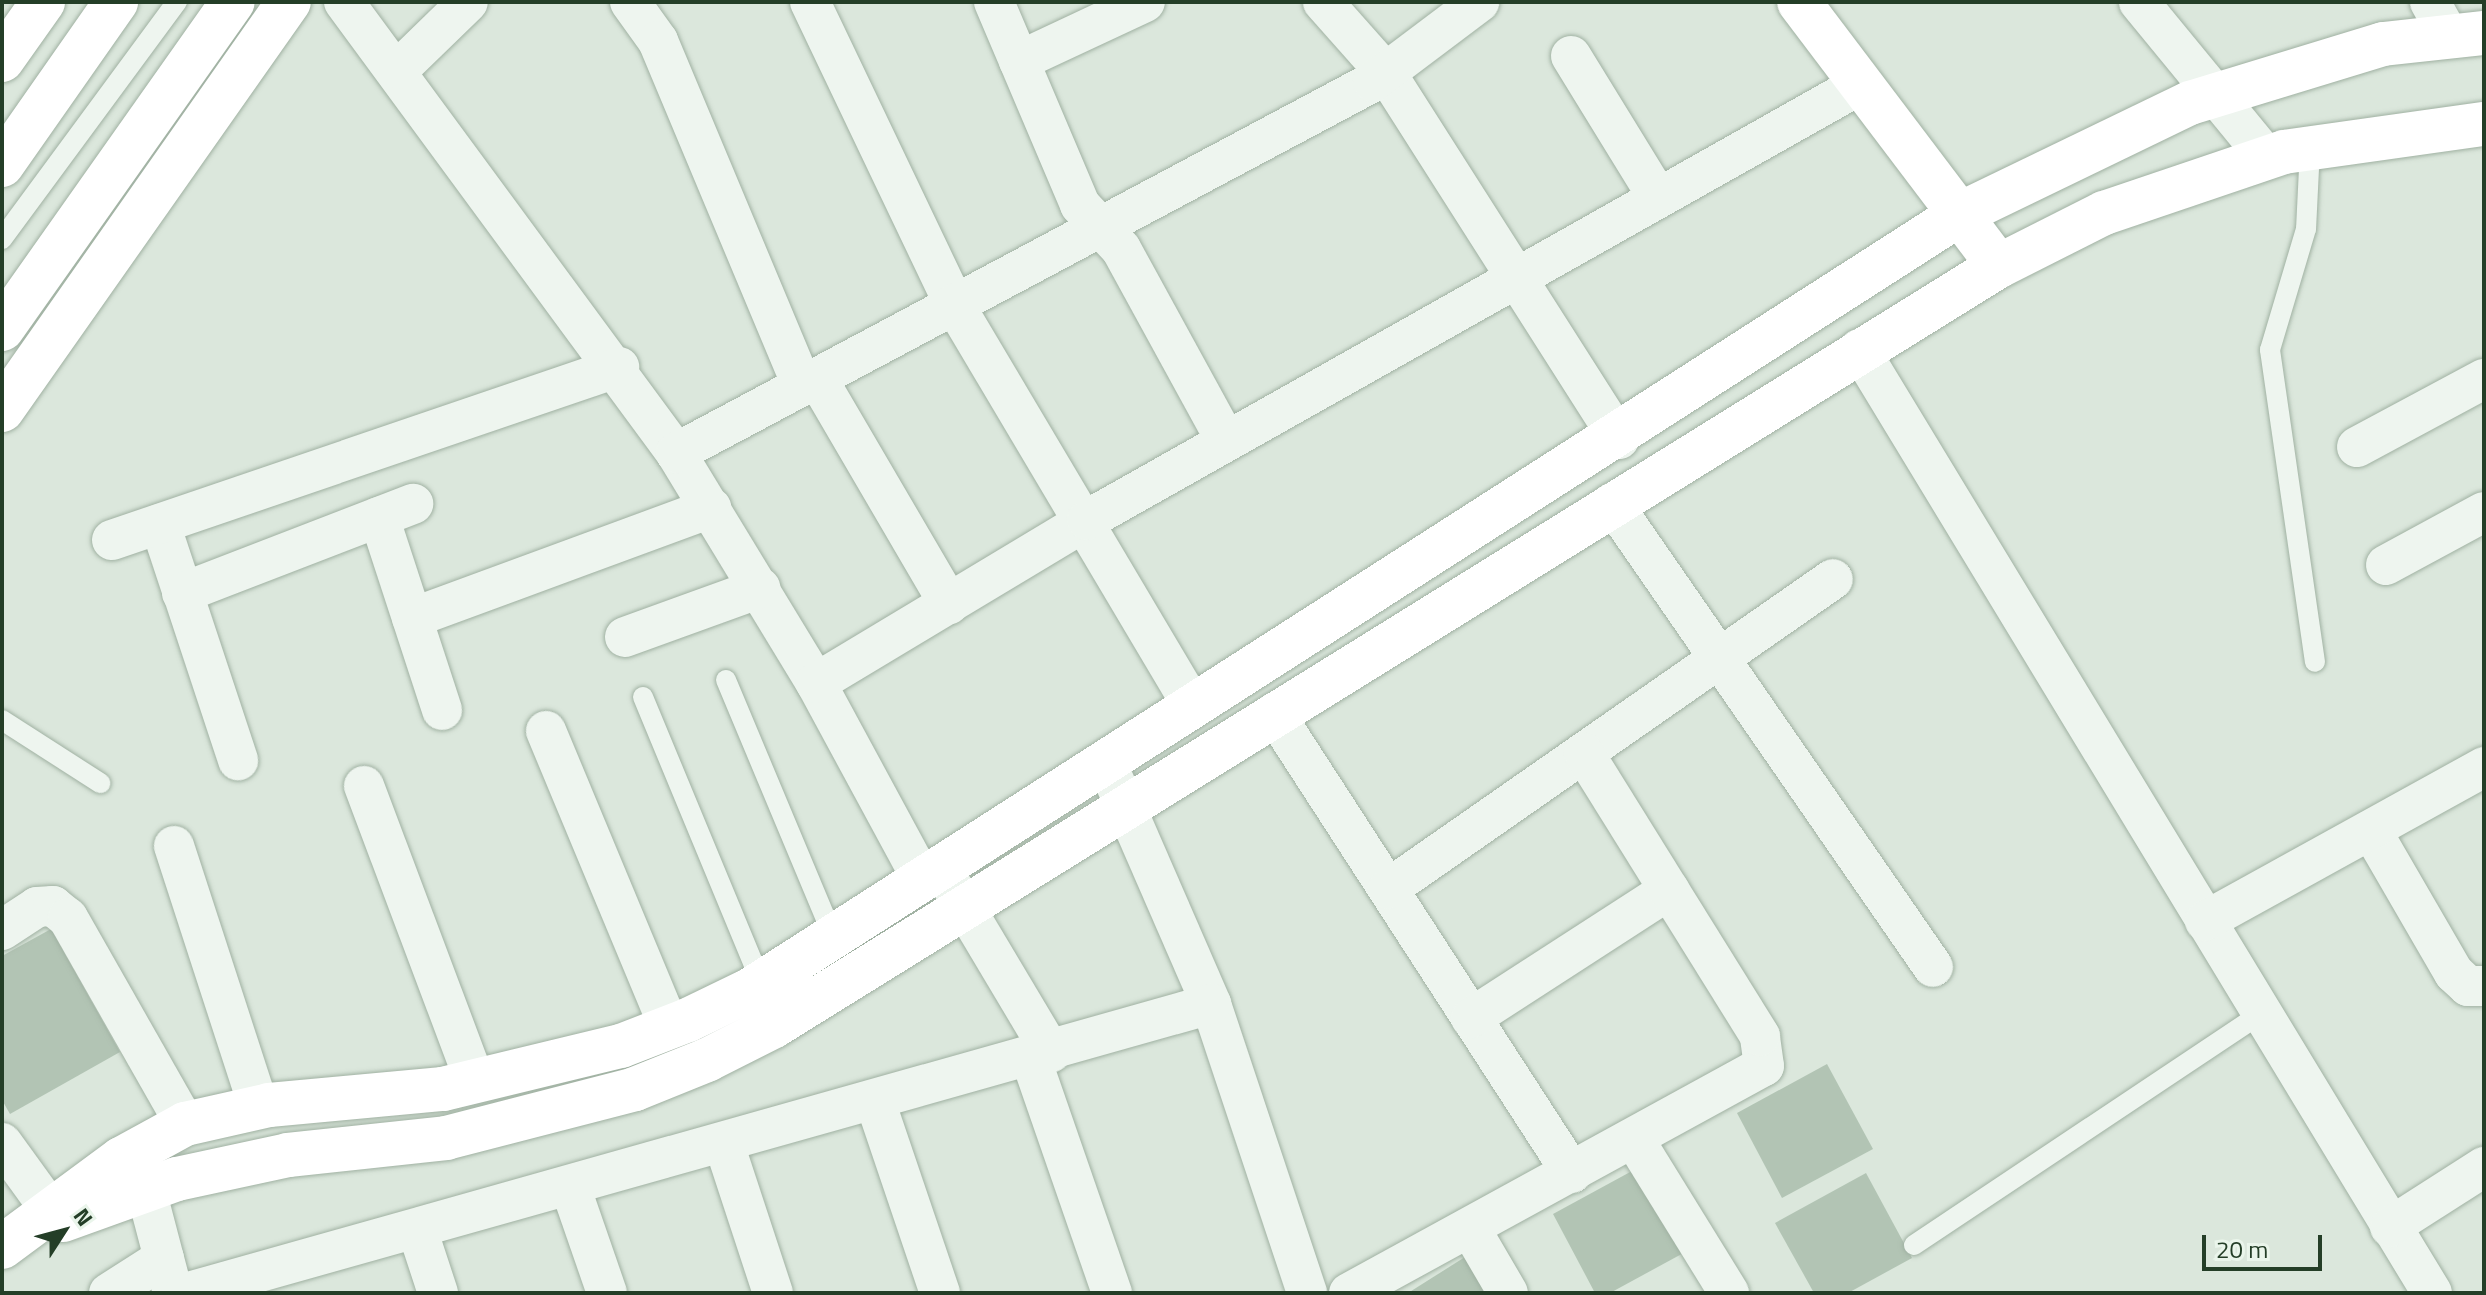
<!DOCTYPE html>
<style>
body{margin:0}
#map{position:relative;width:2486px;height:1295px;overflow:hidden;background:#dbe7dc;font-family:"Titillium Web",sans-serif}
div>[style]{position:absolute}
.building>*{inset:0;background:#b2c4b4}
.roads{filter:drop-shadow(0 0 2px #a0b1a2) drop-shadow(0 0 2px #a0b1a2)}
.lane>*{height:20px;margin:-10px;padding:0 10px;transform-origin:10px;border-radius:10px;background:#eef5ef}
.street>*{height:40px;margin:-20px;padding:0 20px;transform-origin:20px;border-radius:20px;background:#eef5ef}
.secondary>*{height:44px;margin:-22px;padding:0 22px;transform-origin:22px;border-radius:22px;background:#fff}
span{translate:-50% -50%;white-space:nowrap;text-align:center;line-height:1.15;-webkit-text-stroke:8px #eaf5eb;paint-order:stroke}
.frame{position:absolute;inset:0;border:4px solid #243e27;pointer-events:none}
.north{position:absolute;left:24px;top:1191px;width:80px;height:80px;-webkit-text-stroke:6px #eaf5eb;paint-order:stroke;rotate:54deg;font-size:22px;font-weight:700;line-height:32px;text-align:center;color:#243e27}
.north::after{content:'';display:block;margin:auto;width:28px;height:36px;background:#243e27;clip-path:polygon(50% 0,100% 100%,50% 72%,0 100%)}
.scale{position:absolute;left:2202px;top:1235px;width:120px;height:36px;box-sizing:border-box;border:4px solid #243e27;border-top:0;padding-left:10px;font-size:24px;line-height:28px;white-space:nowrap;color:#243e27;-webkit-text-stroke:6px #eaf5eb;paint-order:stroke}
</style>
<div id="map">
<div class="building">
<i style="clip-path:polygon(51px 929px,120px 1052px,10px 1114px,2px 1100px,2px 956px)"></i>
<i style="clip-path:polygon(1827px 1064px,1873px 1149px,1782px 1198px,1737px 1113px)"></i>
<i style="clip-path:polygon(1643px 1165px,1689px 1250px,1610px 1293px,1595px 1293px,1553px 1214px)"></i>
<i style="clip-path:polygon(1866px 1173px,1912px 1258px,1848px 1293px,1814px 1293px,1775px 1223px)"></i>
<i style="clip-path:polygon(1465px 1257px,1488px 1293px,1408px 1293px)"></i>
</div>
<div class="roads">
<div class="lane">
<i style="left:2310px;top:148px;width:81px;rotate:92.8deg"></i>
<i style="left:2306px;top:229px;width:126px;rotate:106.6deg"></i>
<i style="left:2270px;top:350px;width:315px;rotate:81.8deg"></i>
<i style="left:2px;top:239px;width:295px;rotate:-53.6deg"></i>
<i style="left:726px;top:680px;width:277px;rotate:67.3deg"></i>
<i style="left:643px;top:697px;width:308px;rotate:67.5deg"></i>
<i style="left:2px;top:720px;width:117px;rotate:32.7deg"></i>
<i style="left:1914px;top:1245px;width:417px;rotate:-33.7deg"></i>
</div>
<div class="street">
<i style="left:344px;top:2px;width:560px;rotate:53.64deg"></i>
<i style="left:676px;top:453px;width:269px;rotate:58.7deg"></i>
<i style="left:816px;top:683px;width:221px;rotate:61.6deg"></i>
<i style="left:630px;top:2px;width:48px;rotate:54.3deg"></i>
<i style="left:658px;top:41px;width:374px;rotate:67.3deg"></i>
<i style="left:810px;top:2px;width:335px;rotate:64.5deg"></i>
<i style="left:954px;top:304px;width:468px;rotate:59.3deg"></i>
<i style="left:994px;top:2px;width:220px;rotate:67deg"></i>
<i style="left:1080px;top:205px;width:60px;rotate:47deg"></i>
<i style="left:1121px;top:249px;width:219px;rotate:61.3deg"></i>
<i style="left:1323px;top:2px;width:95px;rotate:48.4deg"></i>
<i style="left:1386px;top:73px;width:434px;rotate:57.5deg"></i>
<i style="left:2139px;top:2px;width:202px;rotate:50.6deg"></i>
<i style="left:2430px;top:2px;width:38px;rotate:61deg"></i>
<i style="left:1571px;top:56px;width:164px;rotate:58.4deg"></i>
<i style="left:1019px;top:61px;width:139px;rotate:-25.1deg"></i>
<i style="left:399px;top:69px;width:96px;rotate:-44.2deg"></i>
<i style="left:1859px;top:349px;width:1104px;rotate:58.74deg"></i>
<i style="left:817px;top:378px;width:262px;rotate:59.7deg"></i>
<i style="left:2357px;top:447px;width:144px;rotate:-28.2deg"></i>
<i style="left:676px;top:453px;width:790px;rotate:-28.03deg"></i>
<i style="left:1373px;top:82px;width:133px;rotate:-37deg"></i>
<i style="left:1612px;top:503px;width:564px;rotate:55.32deg"></i>
<i style="left:379px;top:517px;width:203px;rotate:71.9deg"></i>
<i style="left:160px;top:524px;width:249px;rotate:71.7deg"></i>
<i style="left:112px;top:540px;width:536px;rotate:-18.84deg"></i>
<i style="left:2386px;top:565px;width:111px;rotate:-28.4deg"></i>
<i style="left:182px;top:593px;width:248px;rotate:-21.1deg"></i>
<i style="left:412px;top:618px;width:319px;rotate:-20.2deg"></i>
<i style="left:625px;top:637px;width:144px;rotate:-19.9deg"></i>
<i style="left:816px;top:683px;width:316px;rotate:-31deg"></i>
<i style="left:1087px;top:520px;width:888px;rotate:-29.39deg"></i>
<i style="left:1274px;top:713px;width:548px;rotate:57.06deg"></i>
<i style="left:546px;top:731px;width:321px;rotate:67.4deg"></i>
<i style="left:1106px;top:762px;width:264px;rotate:66.5deg"></i>
<i style="left:1211px;top:1004px;width:305px;rotate:71.6deg"></i>
<i style="left:364px;top:786px;width:316px;rotate:69.4deg"></i>
<i style="left:2371px;top:830px;width:165px;rotate:59.9deg"></i>
<i style="left:2454px;top:973px;width:19px;rotate:43deg"></i>
<i style="left:2468px;top:986px;width:16px"></i>
<i style="left:174px;top:846px;width:274px;rotate:72deg"></i>
<i style="left:940px;top:866px;width:217px;rotate:59.2deg"></i>
<i style="left:1388px;top:889px;width:542px;rotate:-34.86deg"></i>
<i style="left:2205px;top:921px;width:319px;rotate:-28.9deg"></i>
<i style="left:2px;top:930px;width:42px;rotate:-33.3deg"></i>
<i style="left:37px;top:907px;width:16px;rotate:-4deg"></i>
<i style="left:53px;top:906px;width:19px;rotate:39deg"></i>
<i style="left:68px;top:918px;width:237px;rotate:60.4deg"></i>
<i style="left:1471px;top:1018px;width:236px;rotate:-32.9deg"></i>
<i style="left:1031px;top:1059px;width:248px;rotate:70.9deg"></i>
<i style="left:875px;top:1101px;width:203px;rotate:71.3deg"></i>
<i style="left:1634px;top:1139px;width:181px;rotate:58.3deg"></i>
<i style="left:2px;top:1143px;width:85px;rotate:54.1deg"></i>
<i style="left:724px;top:1144px;width:157px;rotate:71.8deg"></i>
<i style="left:570px;top:1186px;width:113px;rotate:70.9deg"></i>
<i style="left:146px;top:1190px;width:106px;rotate:75.3deg"></i>
<i style="left:2390px;top:1227px;width:112px;rotate:-32.6deg"></i>
<i style="left:1470px;top:1228px;width:75px;rotate:59.7deg"></i>
<i style="left:417px;top:1229px;width:67px;rotate:71.8deg"></i>
<i style="left:109px;top:1293px;width:65px;rotate:-32.5deg"></i>
<i style="left:185px;top:1293px;width:1066px;rotate:-15.73deg"></i>
<i style="left:1349px;top:1293px;width:473px;rotate:-28.7deg"></i>
<i style="left:1764px;top:1066px;width:30px;rotate:-98deg"></i>
<i style="left:1760px;top:1036px;width:333px;rotate:-121.9deg"></i>
</div>
<div class="secondary">
<i style="left:1799px;top:2px;width:331px;rotate:52.9deg"></i>
<i style="left:2px;top:60px;width:71px;rotate:-54.7deg"></i>
<i style="left:2px;top:165px;width:199px;rotate:-55deg"></i>
<i style="left:2px;top:329px;width:400px;rotate:-54.8deg"></i>
<i style="left:2px;top:410px;width:499px;rotate:-54.9deg"></i>
<i style="left:63px;top:1220px;width:121px;rotate:-19.8deg"></i>
<i style="left:177px;top:1179px;width:114px;rotate:-12.2deg"></i>
<i style="left:288px;top:1155px;width:159px;rotate:-6.1deg"></i>
<i style="left:446px;top:1138px;width:195px;rotate:-14.5deg"></i>
<i style="left:635px;top:1089px;width:78px;rotate:-21.9deg"></i>
<i style="left:707px;top:1060px;width:75px;rotate:-26.9deg"></i>
<i style="left:774px;top:1026px;width:1442px;rotate:-31.82deg"></i>
<i style="left:1999px;top:266px;width:118px;rotate:-26.8deg"></i>
<i style="left:2104px;top:213px;width:190px;rotate:-18.7deg"></i>
<i style="left:2284px;top:152px;width:202px;rotate:-8deg"></i>
<i style="left:2px;top:1247px;width:148px;rotate:-36.5deg"></i>
<i style="left:121px;top:1159px;width:73px;rotate:-28.7deg"></i>
<i style="left:185px;top:1124px;width:86px;rotate:-12.7deg"></i>
<i style="left:269px;top:1105px;width:175px;rotate:-5.3deg"></i>
<i style="left:443px;top:1089px;width:183px;rotate:-13.6deg"></i>
<i style="left:621px;top:1046px;width:72px;rotate:-21.2deg"></i>
<i style="left:688px;top:1020px;width:69px;rotate:-25.8deg"></i>
<i style="left:750px;top:990px;width:1437px;rotate:-32.67deg"></i>
<i style="left:1960px;top:214px;width:255px;rotate:-25.8deg"></i>
<i style="left:2190px;top:103px;width:202px;rotate:-17deg"></i>
<i style="left:2383px;top:44px;width:102px;rotate:-6.2deg"></i>
</div>
</div>
<div class="frame"></div>
<div class="north">N</div>
<div class="scale">20 m</div>
</div>
